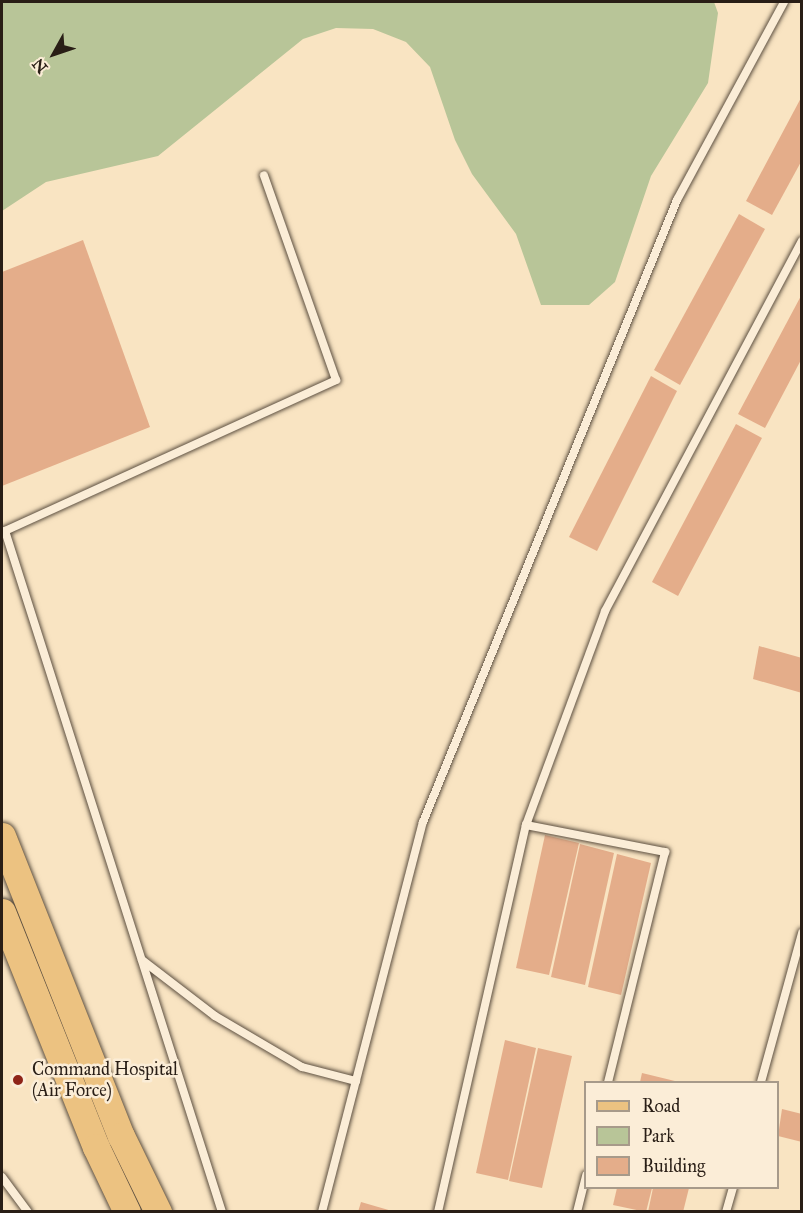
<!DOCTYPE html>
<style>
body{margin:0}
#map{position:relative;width:803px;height:1213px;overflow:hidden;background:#f9e4c2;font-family:"IM FELL Great Primer",serif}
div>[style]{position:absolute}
.green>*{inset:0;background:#b8c598}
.building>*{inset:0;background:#e4ad8a}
.roads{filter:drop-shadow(0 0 2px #5d5041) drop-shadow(0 0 2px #5d5041)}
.service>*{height:8px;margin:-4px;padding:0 4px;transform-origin:4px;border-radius:4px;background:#fbedd7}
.primary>*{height:27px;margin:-13.5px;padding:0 13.5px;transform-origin:13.5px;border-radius:13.5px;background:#ecc281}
.dots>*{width:16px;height:16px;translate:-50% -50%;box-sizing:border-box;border:3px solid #fbedd7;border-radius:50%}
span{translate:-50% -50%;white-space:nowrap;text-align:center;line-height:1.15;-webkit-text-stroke:5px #fbedd7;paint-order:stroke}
.poi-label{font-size:18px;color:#291e16}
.left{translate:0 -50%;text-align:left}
.frame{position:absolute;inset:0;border:3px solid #291e16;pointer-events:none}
.legend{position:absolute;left:584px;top:1081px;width:195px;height:108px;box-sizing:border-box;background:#fbedd7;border:2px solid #a79a8a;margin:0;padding:8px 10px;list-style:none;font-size:18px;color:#291e16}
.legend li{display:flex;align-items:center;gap:12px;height:30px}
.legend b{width:30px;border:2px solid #a79a8a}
.north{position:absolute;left:24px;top:24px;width:60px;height:60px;-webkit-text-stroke:4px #fbedd7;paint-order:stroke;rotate:230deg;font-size:16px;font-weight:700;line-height:24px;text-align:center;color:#291e16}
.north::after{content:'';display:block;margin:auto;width:21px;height:27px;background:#291e16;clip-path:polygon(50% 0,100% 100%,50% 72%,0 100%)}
</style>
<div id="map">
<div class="green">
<i style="clip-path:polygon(2px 2px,714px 2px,718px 13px,708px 83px,651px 176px,615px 282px,589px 305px,541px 305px,516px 234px,472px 174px,455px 140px,430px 67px,406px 42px,373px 29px,336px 28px,303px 39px,158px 156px,46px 182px,2px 211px)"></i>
</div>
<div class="building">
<i style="clip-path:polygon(802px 96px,802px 160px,772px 215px,746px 201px)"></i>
<i style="clip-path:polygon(739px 214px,765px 229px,680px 385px,654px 370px)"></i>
<i style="clip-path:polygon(83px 240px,150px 427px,2px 486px,2px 272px)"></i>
<i style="clip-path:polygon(802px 294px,802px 358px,765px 428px,738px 414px)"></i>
<i style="clip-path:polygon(651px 376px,677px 391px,597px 551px,569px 537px)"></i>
<i style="clip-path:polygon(736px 424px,762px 438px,678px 596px,652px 582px)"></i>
<i style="clip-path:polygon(759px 646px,802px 658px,802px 693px,753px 679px)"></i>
<i style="clip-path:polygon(545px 835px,579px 843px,549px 975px,516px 968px)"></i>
<i style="clip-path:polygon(580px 844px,614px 853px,585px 985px,551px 977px)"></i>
<i style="clip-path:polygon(617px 854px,651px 863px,621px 995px,588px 987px)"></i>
<i style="clip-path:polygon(505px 1040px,536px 1048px,508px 1180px,476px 1173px)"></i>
<i style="clip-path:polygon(538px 1048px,572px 1056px,542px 1188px,509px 1181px)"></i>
<i style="clip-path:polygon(642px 1073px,679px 1082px,640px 1082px)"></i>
<i style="clip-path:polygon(782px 1109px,802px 1114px,802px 1142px,778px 1136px)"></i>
<i style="clip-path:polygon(617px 1188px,652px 1188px,646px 1212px,613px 1205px)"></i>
<i style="clip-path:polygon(653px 1188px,689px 1188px,683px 1212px,648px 1212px)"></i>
<i style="clip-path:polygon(361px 1202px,392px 1211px,392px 1212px,358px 1212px)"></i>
</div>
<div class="roads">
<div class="service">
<i style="left:526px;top:825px;width:142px;rotate:11deg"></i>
<i style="left:665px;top:852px;width:237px;rotate:103.9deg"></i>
<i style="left:142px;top:960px;width:92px;rotate:37.5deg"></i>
<i style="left:215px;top:1016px;width:101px;rotate:30.4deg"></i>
<i style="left:302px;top:1067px;width:56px;rotate:14.5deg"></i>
<i style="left:761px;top:1082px;width:155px;rotate:-74.6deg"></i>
<i style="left:2px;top:1177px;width:44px;rotate:53.4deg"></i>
<i style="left:222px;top:1212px;width:715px;rotate:-107.67deg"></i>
<i style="left:5px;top:531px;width:364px;rotate:-24.5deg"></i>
<i style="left:336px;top:380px;width:217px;rotate:-109.4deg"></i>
<i style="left:322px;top:1212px;width:403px;rotate:-75.5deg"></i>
<i style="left:423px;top:822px;width:672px;rotate:-67.79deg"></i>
<i style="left:677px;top:200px;width:225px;rotate:-61.6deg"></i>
<i style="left:438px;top:1212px;width:397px;rotate:-77.2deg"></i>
<i style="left:526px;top:825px;width:228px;rotate:-69.7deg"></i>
<i style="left:605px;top:611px;width:419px;rotate:-62deg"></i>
<i style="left:577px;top:1212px;width:38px;rotate:-76deg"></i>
<i style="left:726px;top:1212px;width:25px;rotate:-74deg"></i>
</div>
<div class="primary">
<i style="left:2px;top:836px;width:323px;rotate:68.4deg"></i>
<i style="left:121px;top:1136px;width:85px;rotate:64deg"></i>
<i style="left:2px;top:912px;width:253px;rotate:68.2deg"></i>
<i style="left:96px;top:1147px;width:72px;rotate:64.5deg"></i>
</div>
</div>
<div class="dots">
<i style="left:18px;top:1080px;background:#8f2418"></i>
</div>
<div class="poi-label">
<span class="left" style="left:32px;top:1080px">Command Hospital<br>(Air Force)</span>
</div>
<div class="frame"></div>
<ul class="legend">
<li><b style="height:8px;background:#ecc281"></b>Road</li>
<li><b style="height:16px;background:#b8c598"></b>Park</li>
<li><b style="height:16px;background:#e4ad8a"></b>Building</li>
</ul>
<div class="north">N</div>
</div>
